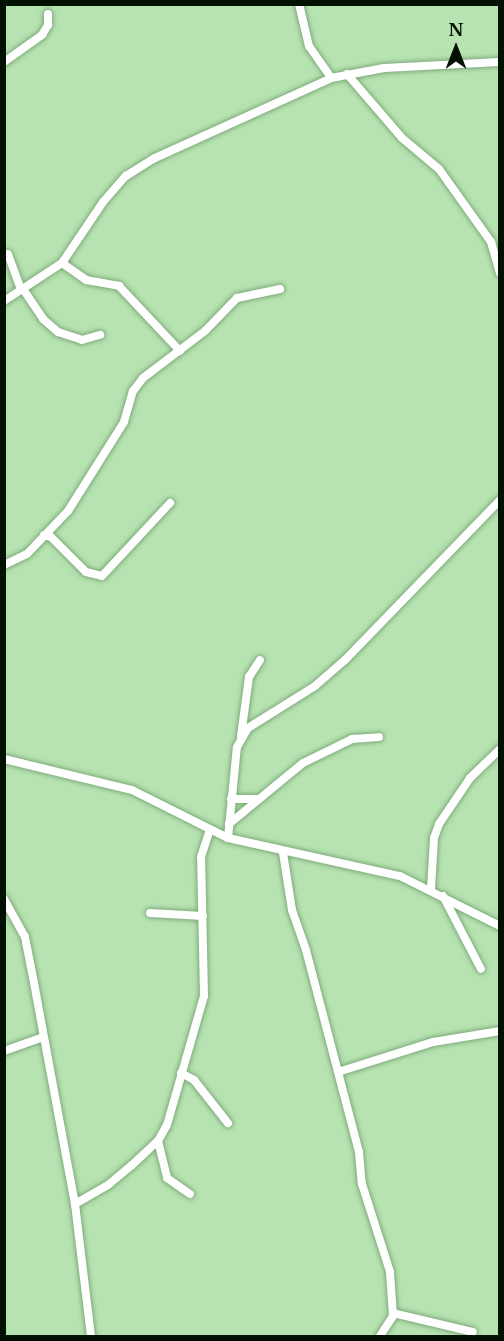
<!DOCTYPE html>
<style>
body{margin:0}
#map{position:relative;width:504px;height:1341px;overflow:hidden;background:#b6e3b1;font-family:"Libre Baskerville",serif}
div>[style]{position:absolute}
.roads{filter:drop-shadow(0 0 2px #80ab7c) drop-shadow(0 0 2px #80ab7c)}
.minor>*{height:8px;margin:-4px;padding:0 4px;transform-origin:4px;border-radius:4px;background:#fff}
span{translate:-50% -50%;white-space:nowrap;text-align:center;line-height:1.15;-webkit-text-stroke:4.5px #b6e3b1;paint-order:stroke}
.frame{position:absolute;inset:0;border:6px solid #031102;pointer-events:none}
.north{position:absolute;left:426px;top:18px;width:60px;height:60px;-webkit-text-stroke:4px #b6e3b1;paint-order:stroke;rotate:0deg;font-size:16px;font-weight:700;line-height:24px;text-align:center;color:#031102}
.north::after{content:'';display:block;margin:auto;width:21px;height:27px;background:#031102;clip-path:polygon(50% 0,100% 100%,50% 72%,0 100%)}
</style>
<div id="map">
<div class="roads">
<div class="minor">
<i style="left:299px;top:4px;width:43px;rotate:76.6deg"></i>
<i style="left:309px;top:46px;width:39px;rotate:55deg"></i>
<i style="left:4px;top:62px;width:47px;rotate:-35.4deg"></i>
<i style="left:42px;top:35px;width:12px;rotate:-59deg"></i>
<i style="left:48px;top:25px;width:11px;rotate:-90deg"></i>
<i style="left:347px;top:74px;width:84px;rotate:49.3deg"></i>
<i style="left:402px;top:138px;width:48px;rotate:40deg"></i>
<i style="left:439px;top:169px;width:90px;rotate:54.5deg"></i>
<i style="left:491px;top:242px;width:32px;rotate:74deg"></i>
<i style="left:8px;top:254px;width:38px;rotate:70deg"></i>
<i style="left:62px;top:263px;width:29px;rotate:35deg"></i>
<i style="left:86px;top:280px;width:34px;rotate:10deg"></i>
<i style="left:119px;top:286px;width:89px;rotate:46.8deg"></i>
<i style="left:23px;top:289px;width:36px;rotate:56deg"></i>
<i style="left:43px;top:319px;width:20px;rotate:41deg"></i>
<i style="left:58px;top:332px;width:25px;rotate:18deg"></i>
<i style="left:82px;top:340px;width:19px;rotate:-16deg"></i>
<i style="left:4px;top:301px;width:69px;rotate:-33.2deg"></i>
<i style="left:62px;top:263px;width:73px;rotate:-56.1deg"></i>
<i style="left:103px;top:202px;width:35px;rotate:-49deg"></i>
<i style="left:126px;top:176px;width:34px;rotate:-32deg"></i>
<i style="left:155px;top:158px;width:193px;rotate:-24.4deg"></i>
<i style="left:331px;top:78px;width:54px;rotate:-10.7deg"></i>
<i style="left:384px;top:68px;width:116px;rotate:-3deg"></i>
<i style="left:44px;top:535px;width:7px;rotate:16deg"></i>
<i style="left:51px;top:537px;width:49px;rotate:45deg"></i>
<i style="left:86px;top:572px;width:16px;rotate:14deg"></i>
<i style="left:102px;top:576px;width:100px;rotate:-47deg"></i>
<i style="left:4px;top:565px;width:25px;rotate:-26deg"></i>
<i style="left:27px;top:554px;width:59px;rotate:-46.4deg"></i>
<i style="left:68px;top:511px;width:105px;rotate:-57.8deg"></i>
<i style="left:124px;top:422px;width:32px;rotate:-74deg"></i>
<i style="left:133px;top:391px;width:16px;rotate:-52deg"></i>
<i style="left:143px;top:378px;width:78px;rotate:-37.2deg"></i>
<i style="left:205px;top:331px;width:46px;rotate:-45.9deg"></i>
<i style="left:237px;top:298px;width:44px;rotate:-11.8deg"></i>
<i style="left:241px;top:736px;width:60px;rotate:-82.3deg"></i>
<i style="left:249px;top:677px;width:20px;rotate:-57deg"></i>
<i style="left:4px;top:759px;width:132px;rotate:13.6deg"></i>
<i style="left:132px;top:790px;width:107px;rotate:26.6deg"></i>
<i style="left:228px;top:838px;width:176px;rotate:12.5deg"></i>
<i style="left:400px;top:876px;width:112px;rotate:26.6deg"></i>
<i style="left:231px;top:799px;width:27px"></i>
<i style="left:229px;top:824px;width:96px;rotate:-39.5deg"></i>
<i style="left:303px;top:763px;width:55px;rotate:-26.1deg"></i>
<i style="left:352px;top:739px;width:27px;rotate:-4deg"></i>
<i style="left:228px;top:838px;width:91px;rotate:-84.4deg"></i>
<i style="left:237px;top:747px;width:22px;rotate:-60deg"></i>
<i style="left:248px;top:728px;width:79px;rotate:-32.1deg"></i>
<i style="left:315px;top:686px;width:40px;rotate:-41deg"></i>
<i style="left:345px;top:660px;width:223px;rotate:-45.9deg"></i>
<i style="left:283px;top:853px;width:58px;rotate:81deg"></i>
<i style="left:292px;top:910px;width:42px;rotate:70.7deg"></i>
<i style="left:306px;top:950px;width:209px;rotate:75.3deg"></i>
<i style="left:359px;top:1152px;width:32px;rotate:85deg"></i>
<i style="left:362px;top:1184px;width:92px;rotate:72.3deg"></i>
<i style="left:390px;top:1272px;width:44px;rotate:86.1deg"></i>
<i style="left:393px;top:1316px;width:24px;rotate:123deg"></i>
<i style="left:431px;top:889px;width:51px;rotate:-86.6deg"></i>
<i style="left:434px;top:838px;width:15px;rotate:-70deg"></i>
<i style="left:439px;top:824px;width:55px;rotate:-56deg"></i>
<i style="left:470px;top:778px;width:42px;rotate:-44deg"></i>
<i style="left:443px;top:896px;width:82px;rotate:62.5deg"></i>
<i style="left:4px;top:899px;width:43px;rotate:61.1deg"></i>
<i style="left:25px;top:937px;width:47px;rotate:78.9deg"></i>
<i style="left:34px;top:983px;width:225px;rotate:79.5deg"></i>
<i style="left:75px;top:1204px;width:133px;rotate:83.1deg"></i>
<i style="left:150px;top:913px;width:53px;rotate:3.2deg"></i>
<i style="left:4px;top:1051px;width:41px;rotate:-19.7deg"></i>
<i style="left:338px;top:1072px;width:100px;rotate:-17.5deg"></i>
<i style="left:433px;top:1042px;width:68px;rotate:-9.3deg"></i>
<i style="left:181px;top:1073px;width:15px;rotate:28deg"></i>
<i style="left:194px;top:1080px;width:55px;rotate:51.7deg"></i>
<i style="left:158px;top:1141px;width:38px;rotate:76deg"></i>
<i style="left:167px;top:1178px;width:28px;rotate:35deg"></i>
<i style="left:75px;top:1204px;width:38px;rotate:-30deg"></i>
<i style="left:108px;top:1185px;width:31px;rotate:-40deg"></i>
<i style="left:132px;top:1165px;width:35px;rotate:-43deg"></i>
<i style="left:158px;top:1141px;width:18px;rotate:-61deg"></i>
<i style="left:167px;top:1125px;width:134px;rotate:-74deg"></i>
<i style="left:204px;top:996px;width:139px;rotate:-91.2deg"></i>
<i style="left:201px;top:857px;width:26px;rotate:-72deg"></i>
<i style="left:393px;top:1313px;width:82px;rotate:13.4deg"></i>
</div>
</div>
<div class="frame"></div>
<div class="north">N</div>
</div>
